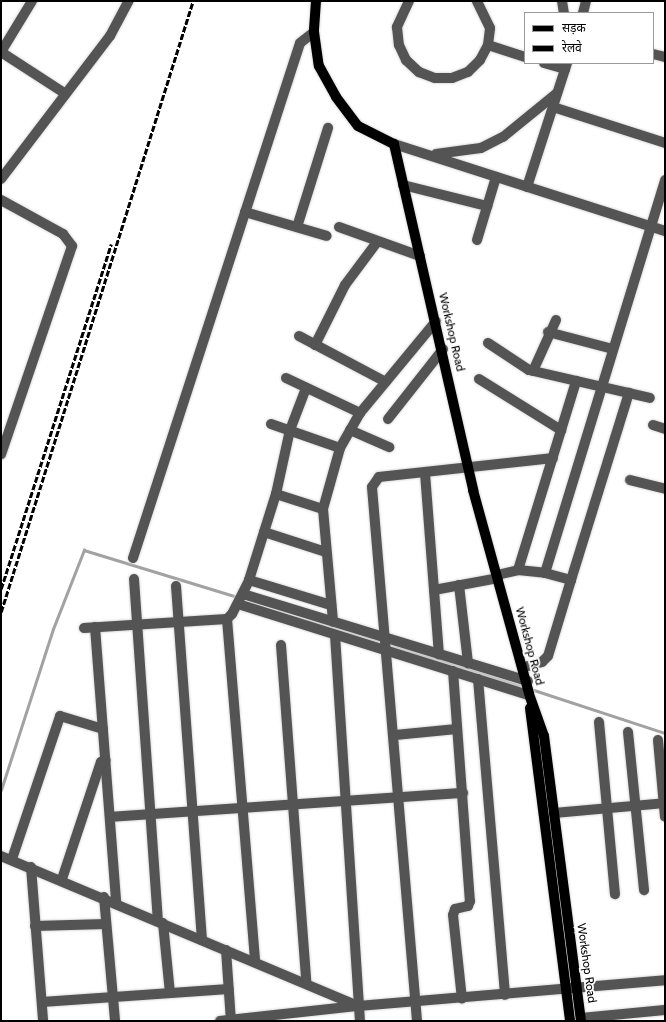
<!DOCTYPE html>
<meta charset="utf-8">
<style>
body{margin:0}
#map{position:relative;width:666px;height:1022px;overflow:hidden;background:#fff;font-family:Cabin,"Noto Sans Devanagari",sans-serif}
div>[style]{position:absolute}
.stream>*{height:2.5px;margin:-1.25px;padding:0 1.25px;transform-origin:1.25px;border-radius:1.25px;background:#a2a2a2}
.roads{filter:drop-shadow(0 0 1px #dbdbdb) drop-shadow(0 0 1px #dbdbdb)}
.minor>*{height:10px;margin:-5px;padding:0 5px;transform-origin:5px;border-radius:5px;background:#545454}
.major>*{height:10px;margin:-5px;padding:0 5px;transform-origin:5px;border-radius:5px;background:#000}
.rail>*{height:2.5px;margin-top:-1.25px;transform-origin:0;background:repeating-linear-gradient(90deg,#000 0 6px,transparent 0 8px)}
span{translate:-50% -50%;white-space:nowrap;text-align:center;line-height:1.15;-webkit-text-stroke:3.5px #fff;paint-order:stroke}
.street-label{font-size:12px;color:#000}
.frame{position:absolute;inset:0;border:2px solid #000;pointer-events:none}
.legend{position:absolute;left:524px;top:12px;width:130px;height:52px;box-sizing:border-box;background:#fff;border:1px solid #999;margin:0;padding:5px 7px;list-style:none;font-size:12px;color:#000}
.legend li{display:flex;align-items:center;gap:8px;height:20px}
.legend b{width:20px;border:1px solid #999}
</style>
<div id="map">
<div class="stream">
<i style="left:307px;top:619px;width:79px;rotate:16.8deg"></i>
<i style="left:388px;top:644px;width:143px;rotate:17.5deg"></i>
<i style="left:531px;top:689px;width:141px;rotate:18.2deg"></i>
<i style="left:1px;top:790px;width:169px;rotate:-72.1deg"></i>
<i style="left:53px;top:629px;width:85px;rotate:-68.6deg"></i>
<i style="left:84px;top:550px;width:161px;rotate:17deg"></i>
</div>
<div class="roads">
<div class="minor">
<i style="left:409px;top:1px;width:29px;rotate:115deg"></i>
<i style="left:397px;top:27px;width:18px;rotate:84deg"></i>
<i style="left:399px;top:45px;width:17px;rotate:65deg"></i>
<i style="left:406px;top:60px;width:18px;rotate:43deg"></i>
<i style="left:419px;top:72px;width:17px;rotate:21deg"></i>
<i style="left:435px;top:78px;width:17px"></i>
<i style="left:452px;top:78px;width:17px;rotate:-21deg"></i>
<i style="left:468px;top:72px;width:17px;rotate:-45deg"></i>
<i style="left:480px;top:60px;width:17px;rotate:-62deg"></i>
<i style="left:488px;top:45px;width:17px;rotate:-83deg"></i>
<i style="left:490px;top:28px;width:30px;rotate:-116deg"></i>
<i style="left:562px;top:1px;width:12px;rotate:81deg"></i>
<i style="left:583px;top:13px;width:12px;rotate:-76deg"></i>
<i style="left:488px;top:45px;width:39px;rotate:18deg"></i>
<i style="left:1px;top:52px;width:77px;rotate:32.9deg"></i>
<i style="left:1px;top:52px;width:60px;rotate:-58.7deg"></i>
<i style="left:653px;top:54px;width:12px;rotate:14deg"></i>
<i style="left:544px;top:63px;width:22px;rotate:16deg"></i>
<i style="left:553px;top:107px;width:118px;rotate:17.8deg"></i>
<i style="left:394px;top:144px;width:285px;rotate:17.8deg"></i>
<i style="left:436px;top:154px;width:45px;rotate:-7.6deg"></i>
<i style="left:481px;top:148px;width:25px;rotate:-27deg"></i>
<i style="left:503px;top:137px;width:70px;rotate:-39.2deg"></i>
<i style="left:1px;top:179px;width:180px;rotate:-52.7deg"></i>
<i style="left:110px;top:36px;width:40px;rotate:-62deg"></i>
<i style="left:403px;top:185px;width:87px;rotate:14deg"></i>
<i style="left:527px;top:187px;width:130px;rotate:-72.1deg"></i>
<i style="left:1px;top:200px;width:71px;rotate:28.7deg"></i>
<i style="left:63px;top:234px;width:15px;rotate:53deg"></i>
<i style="left:72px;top:246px;width:220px;rotate:108.8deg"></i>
<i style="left:245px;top:212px;width:85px;rotate:16.3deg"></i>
<i style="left:297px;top:227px;width:104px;rotate:-72.6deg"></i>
<i style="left:339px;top:227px;width:86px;rotate:19.7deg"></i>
<i style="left:477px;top:240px;width:66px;rotate:-73.2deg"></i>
<i style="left:548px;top:332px;width:67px;rotate:14.7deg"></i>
<i style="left:299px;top:336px;width:98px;rotate:27.9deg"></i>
<i style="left:488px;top:343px;width:49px;rotate:33.4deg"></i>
<i style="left:529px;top:370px;width:124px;rotate:13deg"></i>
<i style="left:315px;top:345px;width:67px;rotate:-63.4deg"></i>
<i style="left:345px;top:285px;width:54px;rotate:-53.3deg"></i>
<i style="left:533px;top:371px;width:56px;rotate:-65.7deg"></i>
<i style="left:286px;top:378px;width:82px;rotate:25.3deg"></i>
<i style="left:479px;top:379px;width:97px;rotate:31.9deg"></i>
<i style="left:388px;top:419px;width:89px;rotate:-51.8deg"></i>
<i style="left:271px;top:424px;width:73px;rotate:19.2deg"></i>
<i style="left:653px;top:425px;width:13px;rotate:18deg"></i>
<i style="left:350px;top:430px;width:43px;rotate:23.6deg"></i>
<i style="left:425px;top:473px;width:182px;rotate:85.6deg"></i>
<i style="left:630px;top:480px;width:36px;rotate:14deg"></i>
<i style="left:276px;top:494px;width:49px;rotate:17.7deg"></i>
<i style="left:323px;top:509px;width:113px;rotate:84.9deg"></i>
<i style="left:323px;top:509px;width:63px;rotate:-74.4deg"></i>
<i style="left:340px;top:448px;width:40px;rotate:-60.3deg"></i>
<i style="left:360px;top:413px;width:119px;rotate:-50.4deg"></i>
<i style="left:264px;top:532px;width:65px;rotate:17.9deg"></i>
<i style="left:133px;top:558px;width:541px;rotate:-72.03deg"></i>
<i style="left:300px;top:43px;width:18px;rotate:-38deg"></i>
<i style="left:518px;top:570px;width:198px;rotate:-72.9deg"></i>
<i style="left:545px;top:573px;width:411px;rotate:-73deg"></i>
<i style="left:497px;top:575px;width:22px;rotate:-13deg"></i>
<i style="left:518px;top:570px;width:27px;rotate:6deg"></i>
<i style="left:545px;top:573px;width:27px;rotate:15deg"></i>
<i style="left:571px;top:580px;width:79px;rotate:106.8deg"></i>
<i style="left:548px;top:656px;width:8px;rotate:135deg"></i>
<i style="left:542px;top:662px;width:19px;rotate:164deg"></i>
<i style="left:134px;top:579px;width:342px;rotate:86deg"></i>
<i style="left:249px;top:580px;width:86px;rotate:17deg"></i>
<i style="left:571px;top:580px;width:196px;rotate:-72.8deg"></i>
<i style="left:459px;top:585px;width:79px;rotate:83.4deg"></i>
<i style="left:176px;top:586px;width:355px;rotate:85.8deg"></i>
<i style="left:434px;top:590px;width:65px;rotate:-10.6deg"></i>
<i style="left:243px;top:594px;width:298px;rotate:17deg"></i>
<i style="left:238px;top:604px;width:305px;rotate:17.4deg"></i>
<i style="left:227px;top:619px;width:344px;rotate:85.3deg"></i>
<i style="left:95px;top:627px;width:277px;rotate:85.6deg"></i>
<i style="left:84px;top:628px;width:143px;rotate:-3.6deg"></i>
<i style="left:227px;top:619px;width:7px;rotate:-45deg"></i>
<i style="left:232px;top:614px;width:38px;rotate:-63deg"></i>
<i style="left:249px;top:580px;width:90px;rotate:-72.6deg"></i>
<i style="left:276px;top:494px;width:66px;rotate:-77.7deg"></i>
<i style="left:290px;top:430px;width:45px;rotate:-69.1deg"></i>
<i style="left:335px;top:635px;width:387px;rotate:86.3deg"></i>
<i style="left:281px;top:645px;width:337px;rotate:85.7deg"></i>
<i style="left:453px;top:671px;width:231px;rotate:85.8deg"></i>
<i style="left:470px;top:901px;width:5px;rotate:112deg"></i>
<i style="left:468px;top:906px;width:13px;rotate:167deg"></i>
<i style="left:455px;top:909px;width:6px;rotate:108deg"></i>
<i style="left:453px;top:915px;width:84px;rotate:83.9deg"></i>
<i style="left:478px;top:679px;width:317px;rotate:85.1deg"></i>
<i style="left:599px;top:722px;width:173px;rotate:84.7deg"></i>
<i style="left:628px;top:732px;width:159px;rotate:84.2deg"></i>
<i style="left:395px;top:735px;width:62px;rotate:-5.5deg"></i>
<i style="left:658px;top:740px;width:77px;rotate:84.8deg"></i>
<i style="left:554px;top:813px;width:111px;rotate:-5.1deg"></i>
<i style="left:110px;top:817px;width:354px;rotate:-3.9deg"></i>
<i style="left:1px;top:856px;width:387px;rotate:22.8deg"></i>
<i style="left:358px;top:1006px;width:308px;rotate:-4.8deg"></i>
<i style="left:12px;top:859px;width:151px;rotate:-71.4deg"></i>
<i style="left:60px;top:716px;width:45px;rotate:16.8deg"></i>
<i style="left:31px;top:867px;width:154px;rotate:85.5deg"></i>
<i style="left:62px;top:879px;width:123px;rotate:-71.6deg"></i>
<i style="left:101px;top:762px;width:5px;rotate:-22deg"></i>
<i style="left:104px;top:897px;width:124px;rotate:84.9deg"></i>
<i style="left:163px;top:923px;width:70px;rotate:84.3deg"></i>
<i style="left:35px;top:926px;width:71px;rotate:-1.6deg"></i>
<i style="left:226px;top:950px;width:71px;rotate:86deg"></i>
<i style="left:42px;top:1002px;width:187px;rotate:-4deg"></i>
<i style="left:581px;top:1018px;width:84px;rotate:-5.4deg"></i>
<i style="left:220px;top:1021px;width:137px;rotate:-6.3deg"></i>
<i style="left:417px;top:1021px;width:536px;rotate:-94.82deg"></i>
<i style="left:372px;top:487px;width:12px;rotate:-55deg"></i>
<i style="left:379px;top:477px;width:175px;rotate:-6.2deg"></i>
</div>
<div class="major">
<i style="left:316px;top:1px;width:31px;rotate:94deg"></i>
<i style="left:314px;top:32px;width:34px;rotate:82deg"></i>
<i style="left:319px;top:66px;width:35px;rotate:61deg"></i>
<i style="left:336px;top:97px;width:36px;rotate:53deg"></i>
<i style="left:358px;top:126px;width:40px;rotate:26.6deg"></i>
<i style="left:394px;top:144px;width:355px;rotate:77.1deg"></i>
<i style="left:473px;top:490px;width:212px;rotate:74.6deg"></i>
<i style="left:530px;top:697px;width:41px;rotate:70.3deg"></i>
<i style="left:544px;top:736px;width:287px;rotate:82.6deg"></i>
<i style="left:530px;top:708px;width:316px;rotate:82.7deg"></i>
</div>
</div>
<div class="rail">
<i style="left:1px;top:589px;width:362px;rotate:-72.3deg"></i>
<i style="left:1px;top:612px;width:640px;rotate:-72.56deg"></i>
</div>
<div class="street-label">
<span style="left:452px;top:332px;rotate:77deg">Workshop Road</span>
<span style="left:530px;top:646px;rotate:75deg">Workshop Road</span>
<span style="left:587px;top:963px;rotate:82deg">Workshop Road</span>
</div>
<div class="frame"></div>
<ul class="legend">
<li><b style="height:5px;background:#000"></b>सड़क</li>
<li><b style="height:5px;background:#000"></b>रेलवे</li>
</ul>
</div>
